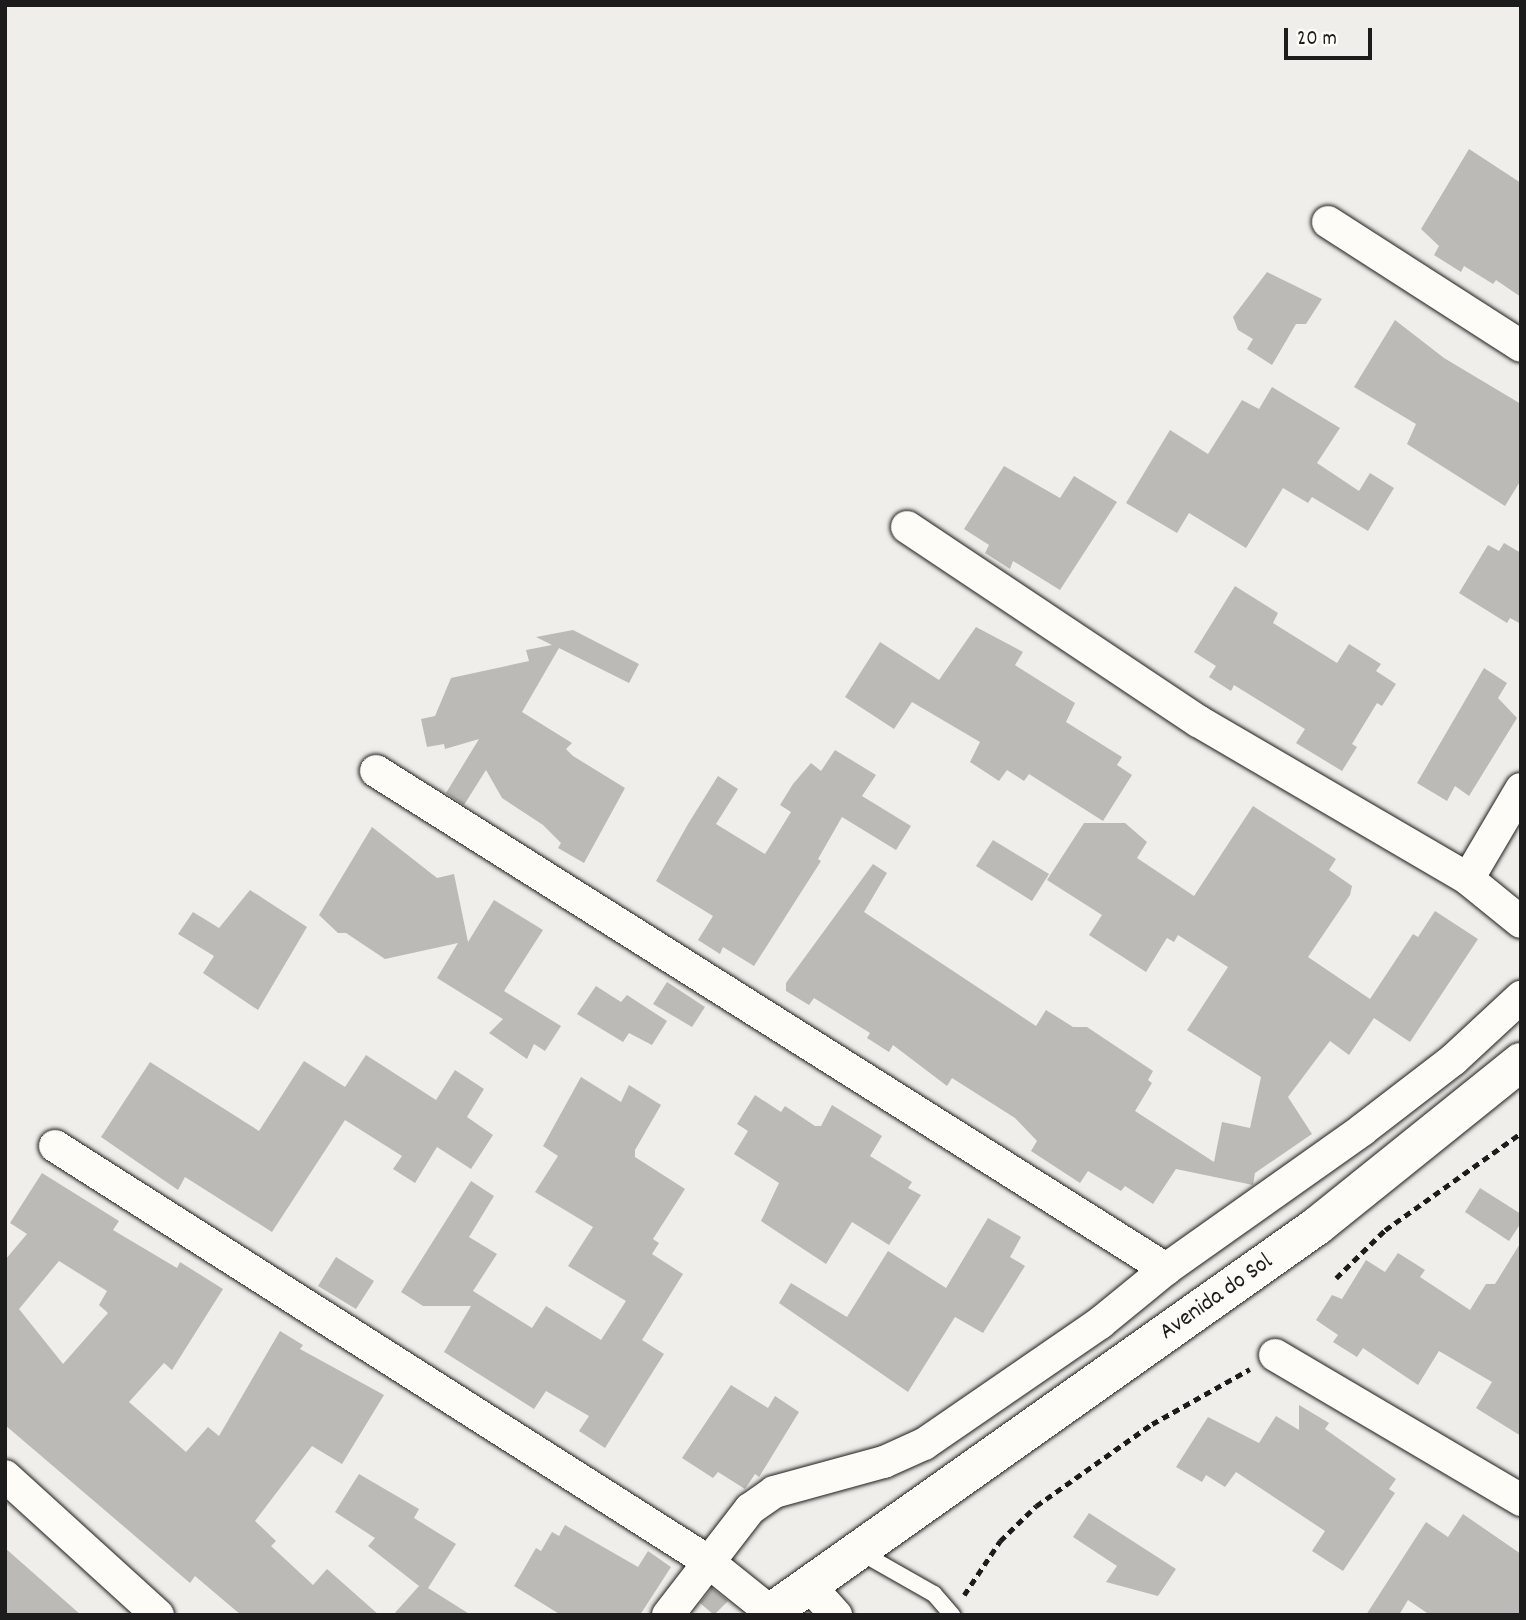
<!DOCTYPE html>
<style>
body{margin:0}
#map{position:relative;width:1526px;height:1620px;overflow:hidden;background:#f0eeea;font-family:Dekko,sans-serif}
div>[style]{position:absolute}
.building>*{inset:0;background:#bbbab6}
.path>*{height:4.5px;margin-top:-2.25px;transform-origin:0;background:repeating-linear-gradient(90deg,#1c1c1c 0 7px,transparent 0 12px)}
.roads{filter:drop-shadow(0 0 2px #1c1c1c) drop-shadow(0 0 2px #1c1c1c)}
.lane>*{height:16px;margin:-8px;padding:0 8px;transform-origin:8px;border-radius:8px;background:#fdfcf7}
.street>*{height:32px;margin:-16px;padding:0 16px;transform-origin:16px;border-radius:16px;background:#fdfcf7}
.secondary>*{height:38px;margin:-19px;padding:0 19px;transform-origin:19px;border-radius:19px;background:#fdfcf7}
span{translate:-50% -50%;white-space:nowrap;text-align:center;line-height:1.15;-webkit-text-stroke:5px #fdfcf7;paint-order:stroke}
.street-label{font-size:24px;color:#1c1c1c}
.frame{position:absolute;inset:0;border:7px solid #1c1c1c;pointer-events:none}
.scale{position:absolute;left:1284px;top:28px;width:88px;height:32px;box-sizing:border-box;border:4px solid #1c1c1c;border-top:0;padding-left:9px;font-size:21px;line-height:24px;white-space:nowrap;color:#1c1c1c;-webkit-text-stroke:5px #fdfcf7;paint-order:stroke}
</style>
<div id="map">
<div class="building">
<i style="clip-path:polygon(1469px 149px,1521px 183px,1521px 297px,1496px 280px,1493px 284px,1464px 266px,1461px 272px,1434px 255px,1439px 246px,1421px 229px)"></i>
<i style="clip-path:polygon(1267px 272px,1322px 299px,1306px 324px,1296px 324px,1272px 365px,1247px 349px,1253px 339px,1238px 330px,1233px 317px)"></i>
<i style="clip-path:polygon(1395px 320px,1444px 358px,1521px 404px,1521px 480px,1505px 506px,1407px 444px,1416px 424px,1354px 387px)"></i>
<i style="clip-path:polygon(1272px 387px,1340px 428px,1317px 463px,1359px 491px,1370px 473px,1394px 488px,1368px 531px,1312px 497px,1308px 503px,1283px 488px,1246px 548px,1189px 513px,1177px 533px,1126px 503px,1170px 430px,1208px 454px,1242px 400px,1259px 409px)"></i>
<i style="clip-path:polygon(1004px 466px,1060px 498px,1074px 476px,1117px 502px,1060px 590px,1013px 561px,1010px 569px,985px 553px,989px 545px,964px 529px)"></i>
<i style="clip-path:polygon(1504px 543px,1521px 553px,1521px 624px,1510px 618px,1507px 623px,1459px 593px,1488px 545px,1499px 551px)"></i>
<i style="clip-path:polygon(1235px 586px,1278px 613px,1273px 623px,1337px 663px,1349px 644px,1381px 664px,1376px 671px,1396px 684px,1382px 706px,1377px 703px,1352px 744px,1357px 747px,1342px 771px,1296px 743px,1305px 729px,1234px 685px,1231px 691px,1209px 677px,1216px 666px,1194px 652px)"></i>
<i style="clip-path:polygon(976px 627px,1023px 652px,1015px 665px,1075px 703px,1066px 722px,1122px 757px,1117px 765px,1132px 775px,1103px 821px,1029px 774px,1024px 781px,1007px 770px,999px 781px,970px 762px,980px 742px,912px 702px,894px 729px,845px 697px,880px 642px,939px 680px)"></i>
<i style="clip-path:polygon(573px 630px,639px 664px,629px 683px,559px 648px,522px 712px,572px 743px,566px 749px,573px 756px,625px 788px,584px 863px,558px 848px,561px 843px,543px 825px,502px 798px,486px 770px,464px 805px,446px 793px,479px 739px,445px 749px,444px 744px,427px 747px,421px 719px,435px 716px,451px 678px,529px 661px,526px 650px,552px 645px,536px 637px)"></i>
<i style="clip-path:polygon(1484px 668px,1507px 683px,1498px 698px,1517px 718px,1469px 796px,1455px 786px,1447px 801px,1417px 783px)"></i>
<i style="clip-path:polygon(835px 750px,876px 775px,862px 796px,911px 826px,896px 850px,842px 817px,818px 859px,821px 861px,754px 966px,723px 947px,720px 954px,698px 940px,713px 916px,656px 881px,688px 824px,718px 776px,738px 789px,716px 824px,765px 854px,791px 812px,780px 805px,793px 784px,811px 763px,821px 771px)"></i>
<i style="clip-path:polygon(1253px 806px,1336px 859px,1329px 870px,1352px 886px,1350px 895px,1308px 957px,1370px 999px,1413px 934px,1418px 937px,1435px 911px,1478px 939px,1410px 1042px,1374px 1018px,1349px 1055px,1330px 1041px,1288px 1097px,1312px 1134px,1255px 1173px,1253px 1185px,1176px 1169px,1153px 1204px,1125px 1186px,1121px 1191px,1088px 1171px,1080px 1183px,1031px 1151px,1037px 1141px,1015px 1118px,952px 1078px,947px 1086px,893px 1045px,889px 1052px,867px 1038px,870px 1033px,814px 998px,809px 1005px,786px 991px,786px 983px,873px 864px,887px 873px,864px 912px,1036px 1026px,1046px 1010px,1073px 1027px,1087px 1027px,1153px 1071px,1148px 1080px,1152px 1083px,1135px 1111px,1214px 1162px,1222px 1122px,1250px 1128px,1261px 1077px,1187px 1030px,1228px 967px,1178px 935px,1174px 942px,1167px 938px,1146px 972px,1089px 935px,1102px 915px,1047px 880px,1084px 823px,1125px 823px,1147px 842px,1137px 858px,1194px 896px)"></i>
<i style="clip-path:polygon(372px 827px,437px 878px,454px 874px,468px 942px,494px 900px,543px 930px,504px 991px,561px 1026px,545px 1051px,534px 1044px,527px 1059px,489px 1033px,503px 1019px,437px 978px,458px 943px,385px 959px,346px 933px,338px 933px,319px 915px)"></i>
<i style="clip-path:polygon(993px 840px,1049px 874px,1032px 901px,976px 866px)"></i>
<i style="clip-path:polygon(250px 890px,307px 927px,258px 1010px,203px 973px,214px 956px,178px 934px,193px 912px,219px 928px)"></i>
<i style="clip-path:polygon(667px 982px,705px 1007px,692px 1027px,653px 1004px)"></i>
<i style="clip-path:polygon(596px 986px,621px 1002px,627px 995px,667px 1021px,652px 1045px,629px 1033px,623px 1042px,577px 1014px)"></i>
<i style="clip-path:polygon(366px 1055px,436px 1100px,455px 1070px,484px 1089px,467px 1117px,493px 1135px,471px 1169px,437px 1147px,415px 1183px,393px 1169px,402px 1156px,345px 1120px,272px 1232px,185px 1177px,178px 1190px,101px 1137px,150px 1062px,259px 1131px,304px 1061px,345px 1087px)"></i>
<i style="clip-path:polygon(581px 1077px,621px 1102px,629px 1085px,661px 1105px,635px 1150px,635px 1157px,685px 1189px,653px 1239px,659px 1243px,652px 1254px,683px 1274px,642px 1340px,664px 1354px,605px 1448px,579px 1431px,589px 1416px,546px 1391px,534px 1409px,444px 1352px,471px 1306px,423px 1306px,401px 1292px,471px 1181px,494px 1196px,469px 1237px,497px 1254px,473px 1291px,532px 1328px,546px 1306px,601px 1340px,626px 1301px,568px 1266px,593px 1227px,535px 1192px,558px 1156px,543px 1146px)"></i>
<i style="clip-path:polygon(755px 1095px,781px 1112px,785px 1106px,815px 1126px,821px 1126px,832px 1105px,882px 1136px,870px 1156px,912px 1182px,908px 1188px,921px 1195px,889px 1245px,852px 1222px,826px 1264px,761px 1221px,779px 1183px,734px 1154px,748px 1131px,737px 1124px)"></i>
<i style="clip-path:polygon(evenodd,42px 1173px,119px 1221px,113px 1230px,177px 1268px,180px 1262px,223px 1289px,172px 1370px,164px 1363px,129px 1402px,186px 1452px,208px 1427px,219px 1436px,280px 1331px,303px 1345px,300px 1349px,384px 1395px,342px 1464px,312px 1446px,255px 1521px,276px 1541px,271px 1546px,313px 1585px,327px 1569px,379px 1615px,241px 1615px,195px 1576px,190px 1583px,5px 1425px,5px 1260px,27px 1234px,10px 1223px,42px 1173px,59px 1261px,107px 1291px,99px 1305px,108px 1313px,63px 1364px,19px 1309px,59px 1261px)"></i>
<i style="clip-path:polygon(1480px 1188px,1521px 1214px,1521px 1223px,1509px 1241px,1465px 1212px)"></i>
<i style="clip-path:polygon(988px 1218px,1021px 1237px,1010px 1257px,1025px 1266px,983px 1333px,955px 1317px,908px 1392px,779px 1303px,791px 1283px,847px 1317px,888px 1251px,946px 1288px)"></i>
<i style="clip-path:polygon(1521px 1242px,1521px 1436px,1476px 1408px,1492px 1382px,1439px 1351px,1418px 1385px,1363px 1348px,1357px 1357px,1333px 1342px,1338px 1335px,1316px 1320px,1332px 1295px,1342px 1299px,1366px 1260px,1385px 1272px,1398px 1253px,1425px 1270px,1420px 1277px,1470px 1310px,1486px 1284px,1495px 1284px)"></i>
<i style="clip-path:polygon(336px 1257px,374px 1281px,356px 1309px,318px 1286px)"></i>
<i style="clip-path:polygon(731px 1385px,768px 1408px,775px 1396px,799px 1412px,759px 1477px,755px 1474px,745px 1489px,718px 1472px,713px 1478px,682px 1458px)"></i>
<i style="clip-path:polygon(1299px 1405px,1329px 1423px,1325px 1429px,1396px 1479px,1389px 1489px,1395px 1493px,1343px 1571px,1312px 1551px,1325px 1531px,1236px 1472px,1225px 1487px,1206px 1475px,1202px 1482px,1176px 1467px,1208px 1417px,1259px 1443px,1276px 1416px,1299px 1430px)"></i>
<i style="clip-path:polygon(359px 1474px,419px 1509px,414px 1518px,456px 1544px,428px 1588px,471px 1615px,393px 1615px,419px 1586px,368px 1546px,375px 1538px,335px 1512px)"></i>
<i style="clip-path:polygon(1089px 1513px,1176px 1569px,1158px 1596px,1106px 1582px,1117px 1566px,1073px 1537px)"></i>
<i style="clip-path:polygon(1463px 1514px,1521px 1554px,1521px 1615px,1430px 1615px,1408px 1600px,1399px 1615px,1366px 1615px,1426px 1522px,1448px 1537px)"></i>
<i style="clip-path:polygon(565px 1525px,638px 1567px,648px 1551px,671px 1567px,640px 1615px,561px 1615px,514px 1586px,536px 1548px,541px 1551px,552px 1532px,559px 1536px)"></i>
<i style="clip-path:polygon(5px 1548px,81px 1615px,5px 1615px)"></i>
<i style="clip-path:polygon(712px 1588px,728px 1601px,714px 1615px,700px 1603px)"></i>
</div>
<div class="path">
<i style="left:1336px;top:1278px;width:69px;rotate:-44.4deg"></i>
<i style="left:1385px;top:1230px;width:167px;rotate:-35.5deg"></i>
<i style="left:964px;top:1595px;width:65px;rotate:-56.3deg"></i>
<i style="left:1000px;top:1541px;width:50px;rotate:-44.2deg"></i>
<i style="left:1036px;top:1506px;width:142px;rotate:-35.3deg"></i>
<i style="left:1152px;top:1424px;width:112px;rotate:-29.3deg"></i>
</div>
<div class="roads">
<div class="lane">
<i style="left:860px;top:1552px;width:85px;rotate:29.6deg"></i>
<i style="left:934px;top:1594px;width:28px;rotate:49deg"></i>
</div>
<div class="street">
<i style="left:1328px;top:222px;width:229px;rotate:32.7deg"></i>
<i style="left:907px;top:527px;width:350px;rotate:33.7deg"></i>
<i style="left:1198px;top:721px;width:313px;rotate:30.3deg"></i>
<i style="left:376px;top:771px;width:934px;rotate:32.23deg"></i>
<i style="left:1521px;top:789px;width:104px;rotate:120.5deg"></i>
<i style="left:1468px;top:879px;width:68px;rotate:39.1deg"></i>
<i style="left:55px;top:1146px;width:771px;rotate:32.45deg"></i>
<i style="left:706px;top:1560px;width:83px;rotate:38.7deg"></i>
<i style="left:1275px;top:1355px;width:286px;rotate:30.5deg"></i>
<i style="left:5px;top:1476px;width:207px;rotate:42.3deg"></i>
<i style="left:808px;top:1584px;width:42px;rotate:47.9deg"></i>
<i style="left:668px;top:1615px;width:134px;rotate:-52.3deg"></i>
<i style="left:750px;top:1509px;width:29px;rotate:-35deg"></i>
<i style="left:774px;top:1492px;width:114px;rotate:-15.3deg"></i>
<i style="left:884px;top:1462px;width:44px;rotate:-24.2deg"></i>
<i style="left:924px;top:1444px;width:214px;rotate:-34.5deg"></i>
<i style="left:1100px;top:1323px;width:85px;rotate:-39.3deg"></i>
<i style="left:1166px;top:1269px;width:240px;rotate:-35.3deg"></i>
<i style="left:1362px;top:1130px;width:115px;rotate:-37.6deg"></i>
<i style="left:1453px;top:1060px;width:93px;rotate:-42.8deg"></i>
</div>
<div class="secondary">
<i style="left:767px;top:1615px;width:674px;rotate:-35.27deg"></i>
<i style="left:1317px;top:1226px;width:262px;rotate:-38.8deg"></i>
</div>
</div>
<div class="street-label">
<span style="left:1217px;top:1298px;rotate:-35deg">Avenida do Sol</span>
</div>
<div class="frame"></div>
<div class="scale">20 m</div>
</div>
